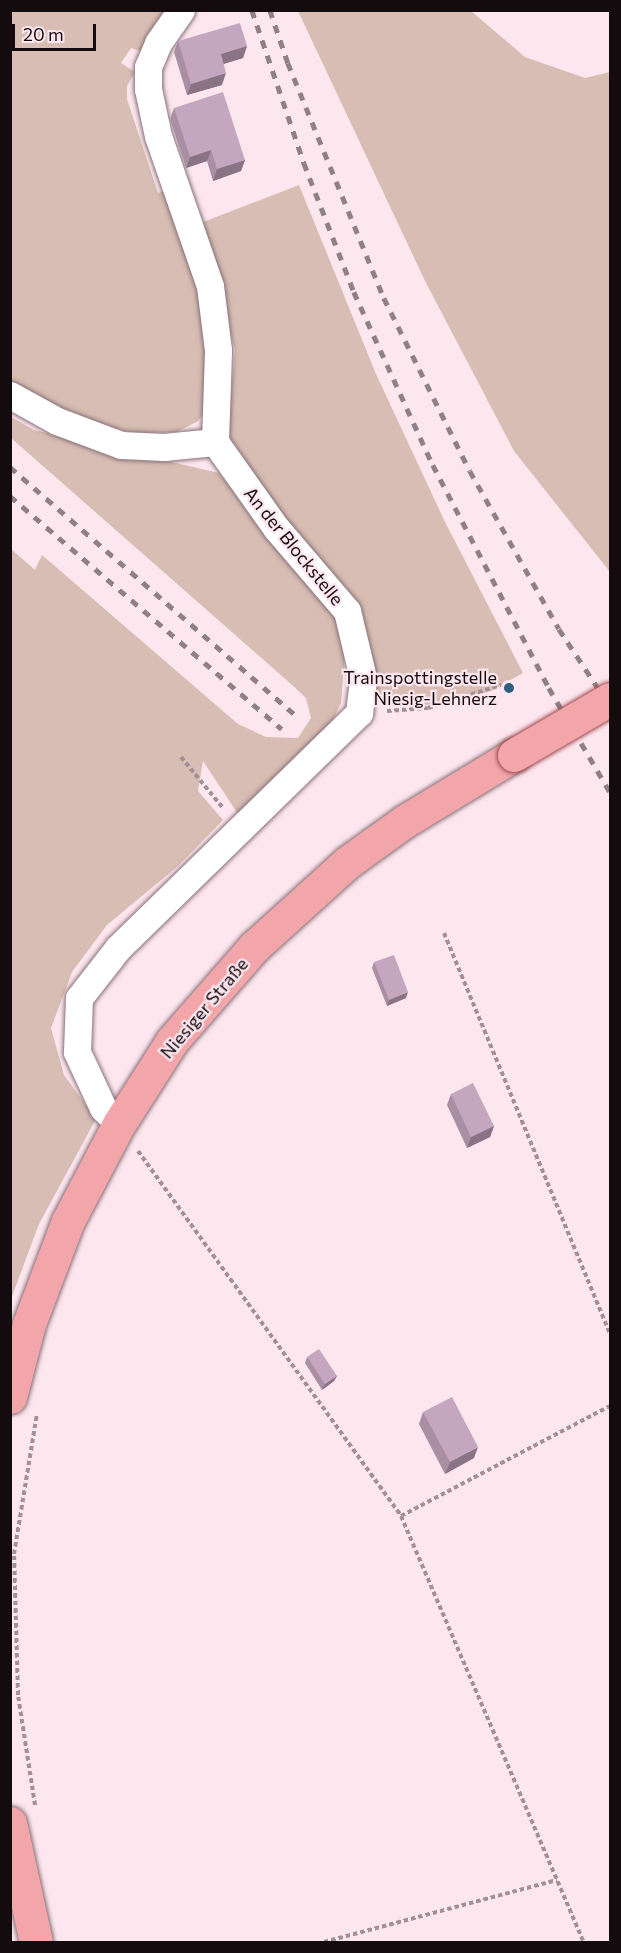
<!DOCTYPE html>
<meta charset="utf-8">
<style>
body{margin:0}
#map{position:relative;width:621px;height:1953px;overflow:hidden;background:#fde7ef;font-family:Commissioner,sans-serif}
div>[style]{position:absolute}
.green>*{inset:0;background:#d7bdb3}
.path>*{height:4px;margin-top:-2px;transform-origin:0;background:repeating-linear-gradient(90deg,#a19096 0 4.5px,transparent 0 7.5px)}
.roads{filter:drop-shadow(0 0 2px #887078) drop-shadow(0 0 2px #887078)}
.minor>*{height:27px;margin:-13.5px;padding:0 13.5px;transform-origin:13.5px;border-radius:13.5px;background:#fff}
.major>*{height:33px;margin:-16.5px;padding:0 16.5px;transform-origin:16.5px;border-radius:16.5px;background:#f2a6aa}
.rail>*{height:4.5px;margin-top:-2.25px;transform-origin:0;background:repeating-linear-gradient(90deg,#8f8086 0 8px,transparent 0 16px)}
.bridges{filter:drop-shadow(0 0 2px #9e494f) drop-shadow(0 0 2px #9e494f)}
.major-bridge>*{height:33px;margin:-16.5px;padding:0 16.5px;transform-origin:16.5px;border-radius:16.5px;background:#f2a6aa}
.wall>*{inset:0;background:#a98fa4}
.shaded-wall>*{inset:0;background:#897486}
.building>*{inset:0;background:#c4a6bf}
.dots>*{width:16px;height:16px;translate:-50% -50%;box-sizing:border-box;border:3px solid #fde7ef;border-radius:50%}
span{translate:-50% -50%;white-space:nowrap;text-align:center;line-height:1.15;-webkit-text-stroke:4.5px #fde7ef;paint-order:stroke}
.street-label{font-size:18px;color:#140b0f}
.poi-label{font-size:18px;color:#140b0f}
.right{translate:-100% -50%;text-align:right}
.frame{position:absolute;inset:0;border:12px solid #140b0f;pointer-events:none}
.scale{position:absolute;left:12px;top:24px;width:84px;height:27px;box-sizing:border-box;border:3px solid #140b0f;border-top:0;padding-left:8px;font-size:18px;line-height:21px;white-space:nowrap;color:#140b0f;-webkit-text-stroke:4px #fde7ef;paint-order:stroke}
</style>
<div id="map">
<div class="green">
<i style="clip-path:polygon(11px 11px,172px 11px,143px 52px,131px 48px,121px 63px,135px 72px,127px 86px,127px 99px,158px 193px,171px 189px,202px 293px,210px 404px,198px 421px,177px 432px,134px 433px,98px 424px,11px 387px)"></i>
<i style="clip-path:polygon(298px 11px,471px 11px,525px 57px,585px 78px,610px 72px,610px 572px,514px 451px,425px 281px)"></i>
<i style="clip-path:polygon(299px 185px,376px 374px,445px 522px,523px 673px,491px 691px,448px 703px,411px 706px,373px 700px,369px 652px,237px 456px,228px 433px,235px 349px,198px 224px)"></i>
<i style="clip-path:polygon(11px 417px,34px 430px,219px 473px,333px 610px,345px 652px,341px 703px,333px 720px,240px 817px,203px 761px,198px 791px,223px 820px,178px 866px,107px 925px,72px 972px,51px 1028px,64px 1075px,96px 1119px,39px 1224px,11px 1299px,11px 549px,35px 570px,42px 555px,238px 724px,266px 737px,298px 738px,311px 718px,306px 698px,291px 684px,11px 438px)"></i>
</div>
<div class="path">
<i style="left:387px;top:711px;width:41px;rotate:-4.2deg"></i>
<i style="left:428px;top:708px;width:77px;rotate:-17.5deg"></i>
<i style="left:181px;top:757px;width:66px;rotate:50.5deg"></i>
<i style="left:444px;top:933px;width:433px;rotate:67.5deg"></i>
<i style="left:138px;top:1151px;width:450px;rotate:54.2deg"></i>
<i style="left:401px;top:1516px;width:236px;rotate:-27.8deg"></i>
<i style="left:401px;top:1516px;width:464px;rotate:66.8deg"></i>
<i style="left:35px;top:1805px;width:111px;rotate:-98.8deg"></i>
<i style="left:18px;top:1695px;width:141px;rotate:-91.6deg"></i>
<i style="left:14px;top:1554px;width:142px;rotate:-80.7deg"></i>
<i style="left:324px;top:1942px;width:241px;rotate:-14.9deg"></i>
</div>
<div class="roads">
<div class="minor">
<i style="left:10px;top:395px;width:54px;rotate:29deg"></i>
<i style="left:57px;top:421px;width:68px;rotate:20.6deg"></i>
<i style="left:121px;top:445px;width:43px;rotate:2.7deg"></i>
<i style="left:164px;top:447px;width:51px;rotate:-5.6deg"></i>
<i style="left:119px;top:1124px;width:23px;rotate:-135deg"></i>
<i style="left:103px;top:1108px;width:62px;rotate:-114.9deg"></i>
<i style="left:77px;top:1052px;width:54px;rotate:-87.9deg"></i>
<i style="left:79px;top:998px;width:63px;rotate:-52deg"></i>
<i style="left:118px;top:948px;width:337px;rotate:-44.3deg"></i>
<i style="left:359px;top:713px;width:35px;rotate:-83deg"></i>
<i style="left:363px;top:678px;width:69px;rotate:-103.4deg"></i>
<i style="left:347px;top:611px;width:109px;rotate:-130.5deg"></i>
<i style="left:276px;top:528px;width:105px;rotate:-125.3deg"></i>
<i style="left:215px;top:442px;width:92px;rotate:-88.1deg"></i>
<i style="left:218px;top:350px;width:64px;rotate:-97.1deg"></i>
<i style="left:210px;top:286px;width:159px;rotate:-109.1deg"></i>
<i style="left:158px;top:136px;width:48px;rotate:-102deg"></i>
<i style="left:148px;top:89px;width:22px;rotate:-90deg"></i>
<i style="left:148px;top:67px;width:26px;rotate:-67deg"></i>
<i style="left:158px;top:43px;width:40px;rotate:-55.1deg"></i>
</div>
<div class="major">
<i style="left:10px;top:1397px;width:75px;rotate:-75.4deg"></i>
<i style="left:29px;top:1324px;width:110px;rotate:-69.3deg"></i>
<i style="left:68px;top:1221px;width:110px;rotate:-62.3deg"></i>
<i style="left:119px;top:1124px;width:98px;rotate:-57.4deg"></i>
<i style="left:172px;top:1041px;width:125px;rotate:-48.9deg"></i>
<i style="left:254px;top:947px;width:127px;rotate:-42.1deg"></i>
<i style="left:348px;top:862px;width:70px;rotate:-35.7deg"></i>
<i style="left:405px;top:821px;width:127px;rotate:-31.2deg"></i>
<i style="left:10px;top:1823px;width:122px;rotate:77.7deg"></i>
</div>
</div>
<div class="rail">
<i style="left:252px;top:10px;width:162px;rotate:71.2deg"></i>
<i style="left:304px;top:163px;width:138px;rotate:68.8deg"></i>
<i style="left:354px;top:292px;width:190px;rotate:65.5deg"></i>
<i style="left:433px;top:465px;width:251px;rotate:62.5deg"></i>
<i style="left:549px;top:688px;width:121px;rotate:59.6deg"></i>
<i style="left:270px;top:10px;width:56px;rotate:71.2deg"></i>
<i style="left:288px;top:63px;width:254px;rotate:67.8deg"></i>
<i style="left:384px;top:298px;width:193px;rotate:63.6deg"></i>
<i style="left:470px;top:471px;width:181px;rotate:60.6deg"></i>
<i style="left:559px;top:629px;width:92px;rotate:56.5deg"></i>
<i style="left:10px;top:467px;width:378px;rotate:41deg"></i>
<i style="left:10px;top:496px;width:358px;rotate:40.6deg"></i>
</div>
<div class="bridges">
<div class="major-bridge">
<i style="left:514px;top:755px;width:111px;rotate:-30.3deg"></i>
</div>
</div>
<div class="wall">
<i style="clip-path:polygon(178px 41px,247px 46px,243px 58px,223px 64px,222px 85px,187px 95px,174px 52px)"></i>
<i style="clip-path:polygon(174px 108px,245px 160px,241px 171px,213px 181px,207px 161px,186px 168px,170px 119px)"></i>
<i style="clip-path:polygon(374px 962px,406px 998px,387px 1006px,372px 968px)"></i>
<i style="clip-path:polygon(451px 1094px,494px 1126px,490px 1137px,467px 1148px,447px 1105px)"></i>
<i style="clip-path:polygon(307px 1357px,337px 1376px,334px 1381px,322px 1390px,305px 1363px)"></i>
<i style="clip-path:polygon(423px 1412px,474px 1458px,445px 1474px,419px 1424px)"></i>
</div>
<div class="shaded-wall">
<i style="clip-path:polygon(247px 46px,243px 58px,217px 66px,221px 54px)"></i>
<i style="clip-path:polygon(226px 73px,222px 85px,187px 95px,191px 84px)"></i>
<i style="clip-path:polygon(211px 150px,207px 161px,186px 168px,190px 157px)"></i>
<i style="clip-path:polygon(245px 160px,241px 171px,213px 181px,217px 169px)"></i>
<i style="clip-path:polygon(408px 992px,406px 998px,387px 1006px,389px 1000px)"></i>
<i style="clip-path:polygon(494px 1126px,490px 1137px,467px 1148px,471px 1137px)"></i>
<i style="clip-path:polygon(337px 1376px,334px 1381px,322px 1390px,325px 1384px)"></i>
<i style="clip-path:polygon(478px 1447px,474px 1458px,445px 1474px,450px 1462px)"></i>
</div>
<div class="building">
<i style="clip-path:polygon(240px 23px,247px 46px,221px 54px,226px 73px,191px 84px,178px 41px)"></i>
<i style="clip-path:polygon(223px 92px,245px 160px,217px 169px,211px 150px,190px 157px,174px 108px)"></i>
<i style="clip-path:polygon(394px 955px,408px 992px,389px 1000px,374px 962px)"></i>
<i style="clip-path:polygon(473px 1083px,494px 1126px,471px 1137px,451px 1094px)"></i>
<i style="clip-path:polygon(319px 1349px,337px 1376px,325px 1384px,307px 1357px)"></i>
<i style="clip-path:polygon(452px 1397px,478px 1447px,450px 1462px,423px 1412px)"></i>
</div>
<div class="dots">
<i style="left:509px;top:688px;background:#2f5f7d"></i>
</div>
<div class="street-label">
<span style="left:294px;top:546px;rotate:51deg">An der Blockstelle</span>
<span style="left:204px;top:1008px;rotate:-50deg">Niesiger Straße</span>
</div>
<div class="poi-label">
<span class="right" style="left:497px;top:688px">Trainspottingstelle<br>Niesig-Lehnerz</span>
</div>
<div class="frame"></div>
<div class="scale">20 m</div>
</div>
